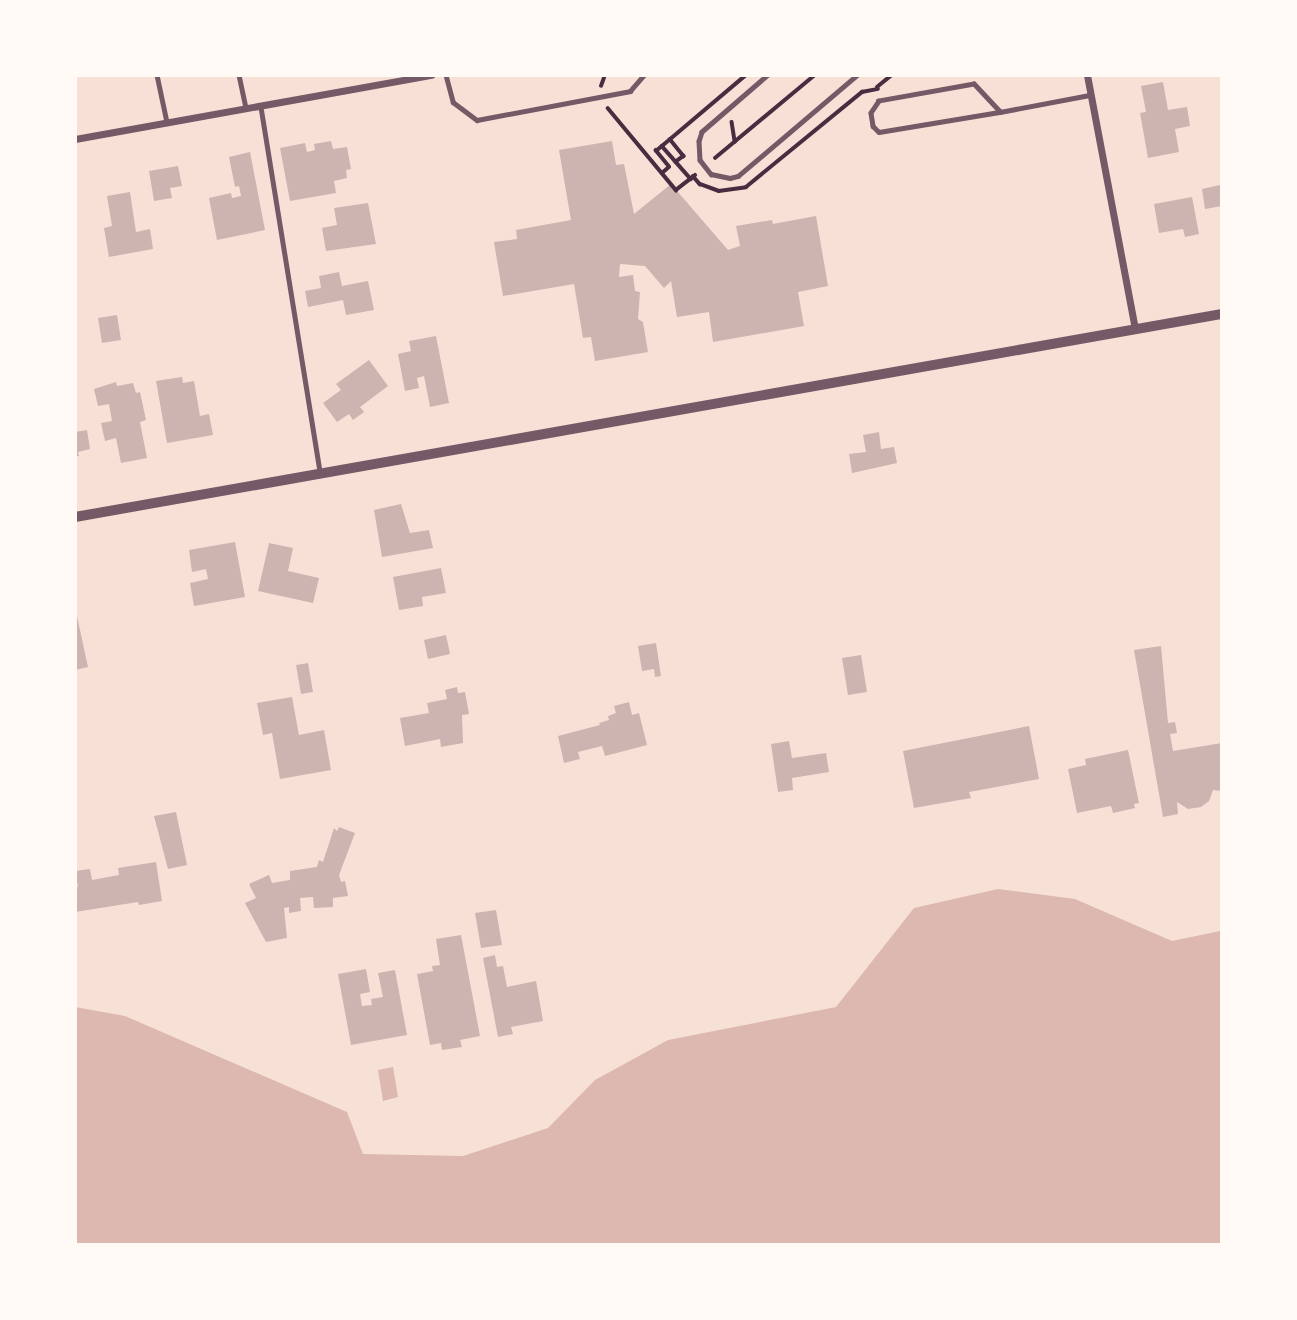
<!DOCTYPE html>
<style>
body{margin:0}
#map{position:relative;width:1297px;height:1320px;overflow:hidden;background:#f7e1d7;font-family:"Alegreya Sans",sans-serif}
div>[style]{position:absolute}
.water>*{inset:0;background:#dcb8b0}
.building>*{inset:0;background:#ccb4b1}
.path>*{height:3.5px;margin:-1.75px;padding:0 1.75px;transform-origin:1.75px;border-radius:1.75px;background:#4a2c40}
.service>*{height:4.5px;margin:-2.25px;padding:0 2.25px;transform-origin:2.25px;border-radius:2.25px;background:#755966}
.minor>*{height:7px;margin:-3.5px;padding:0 3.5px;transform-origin:3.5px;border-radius:3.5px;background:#755966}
.tertiary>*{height:10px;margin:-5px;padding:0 5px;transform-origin:5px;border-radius:5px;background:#755966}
span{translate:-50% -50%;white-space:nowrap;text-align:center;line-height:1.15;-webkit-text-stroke:6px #fffaf5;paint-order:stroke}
.frame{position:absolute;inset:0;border:77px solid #fffaf5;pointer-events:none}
</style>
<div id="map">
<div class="water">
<i style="clip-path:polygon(998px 889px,1075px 899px,1172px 941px,1220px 931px,1222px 921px,1222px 1245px,75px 1245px,75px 1007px,125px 1016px,347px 1112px,363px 1154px,463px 1156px,548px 1128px,595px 1080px,668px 1040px,836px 1007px,914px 908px)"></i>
<i style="clip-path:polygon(393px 1067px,398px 1097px,383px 1101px,378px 1070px)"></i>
</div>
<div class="building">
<i style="clip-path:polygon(1163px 82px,1168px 110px,1187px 107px,1190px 126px,1175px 129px,1179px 152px,1148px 158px,1140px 113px,1146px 112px,1141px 86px)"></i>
<i style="clip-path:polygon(331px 141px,333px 149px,347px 147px,351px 169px,346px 170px,347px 178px,334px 181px,336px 193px,290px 201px,280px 148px,305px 143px,307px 152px,315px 150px,314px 144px)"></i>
<i style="clip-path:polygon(612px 141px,616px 165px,624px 164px,634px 214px,671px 184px,728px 250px,740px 246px,736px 226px,772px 220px,773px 224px,816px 216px,828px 286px,798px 292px,804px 326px,713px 342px,709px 312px,677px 317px,671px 281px,664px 288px,645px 266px,620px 264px,619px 277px,633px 275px,635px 291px,640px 292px,638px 319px,643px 322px,648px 352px,595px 361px,591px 337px,583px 338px,574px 284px,503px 296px,494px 242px,517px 239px,516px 230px,571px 220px,559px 150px)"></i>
<i style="clip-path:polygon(250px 152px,265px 230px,217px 240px,209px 198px,231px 193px,232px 198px,241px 196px,239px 186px,235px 187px,229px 157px)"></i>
<i style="clip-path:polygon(178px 166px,182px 186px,170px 188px,172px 198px,154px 201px,149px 171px)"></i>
<i style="clip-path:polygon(1220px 185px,1222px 206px,1205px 209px,1202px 189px)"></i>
<i style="clip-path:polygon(130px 192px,136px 232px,150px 229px,153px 249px,109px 257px,104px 228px,112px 226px,107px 196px)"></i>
<i style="clip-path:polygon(1192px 197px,1199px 234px,1185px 237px,1183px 229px,1159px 233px,1154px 204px)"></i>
<i style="clip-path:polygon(368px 203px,376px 244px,326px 251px,322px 228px,337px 225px,334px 208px)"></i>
<i style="clip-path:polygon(339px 272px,342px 286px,368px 281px,374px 310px,346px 315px,343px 300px,308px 307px,305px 291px,321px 288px,319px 276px)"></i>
<i style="clip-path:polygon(117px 315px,121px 340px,102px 343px,98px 318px)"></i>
<i style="clip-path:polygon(436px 336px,449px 403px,430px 407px,424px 376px,417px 378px,419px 388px,405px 391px,398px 354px,411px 351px,409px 341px)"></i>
<i style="clip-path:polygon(369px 360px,388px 386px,360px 407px,364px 412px,353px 420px,349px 414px,337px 422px,323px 403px,341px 390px,336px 384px)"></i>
<i style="clip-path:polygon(182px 377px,183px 383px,194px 381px,200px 416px,209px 414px,213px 435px,167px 443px,156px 381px)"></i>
<i style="clip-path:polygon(116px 382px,117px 386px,133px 383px,136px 393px,140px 392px,146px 420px,140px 422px,147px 458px,121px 463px,116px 438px,105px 441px,101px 423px,112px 421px,109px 404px,98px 406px,94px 389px)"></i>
<i style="clip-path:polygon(87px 430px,90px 449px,78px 452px,79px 456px,75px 456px,75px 432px)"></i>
<i style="clip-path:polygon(879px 432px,881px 449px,894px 447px,897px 463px,852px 473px,849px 454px,866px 452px,863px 435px)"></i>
<i style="clip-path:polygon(401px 504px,410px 533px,429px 530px,433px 548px,382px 557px,374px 510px)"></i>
<i style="clip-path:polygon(235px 542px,245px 597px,194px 606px,190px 583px,208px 579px,206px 569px,192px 572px,189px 550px)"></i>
<i style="clip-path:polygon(269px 543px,293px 548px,288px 571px,319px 578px,313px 603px,258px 591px)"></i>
<i style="clip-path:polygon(441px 568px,446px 593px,422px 597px,423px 606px,399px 610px,393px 577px)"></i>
<i style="clip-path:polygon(75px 607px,88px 667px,75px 670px)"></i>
<i style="clip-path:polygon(446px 635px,450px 654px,428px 659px,424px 640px)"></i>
<i style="clip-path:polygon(656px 643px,661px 676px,655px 677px,654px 669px,642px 671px,638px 646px)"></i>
<i style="clip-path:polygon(1161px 646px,1168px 723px,1175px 722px,1177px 733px,1170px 734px,1173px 751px,1222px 743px,1222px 791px,1213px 790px,1209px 801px,1201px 807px,1188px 809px,1177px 802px,1178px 814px,1163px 817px,1134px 650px)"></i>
<i style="clip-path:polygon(861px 655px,867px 692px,848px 695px,842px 658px)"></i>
<i style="clip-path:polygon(308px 663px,313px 692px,301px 694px,296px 665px)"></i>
<i style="clip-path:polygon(457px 687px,458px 693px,465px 692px,469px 714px,462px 715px,463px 743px,441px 747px,440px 739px,405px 746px,400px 718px,429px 713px,427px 703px,447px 699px,445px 690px)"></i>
<i style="clip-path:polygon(292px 697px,299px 735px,324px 730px,331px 770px,280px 779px,272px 733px,263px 735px,257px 703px)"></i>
<i style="clip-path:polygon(629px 702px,632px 715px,639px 713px,647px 745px,605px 756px,602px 746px,578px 752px,580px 759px,564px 763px,558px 736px,600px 725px,599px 723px,609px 720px,608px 716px,616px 713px,614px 706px)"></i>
<i style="clip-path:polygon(1029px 726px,1039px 779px,969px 792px,971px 798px,914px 808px,903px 751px)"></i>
<i style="clip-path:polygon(789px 741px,792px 758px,826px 753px,829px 772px,792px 778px,793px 790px,778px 792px,771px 744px)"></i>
<i style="clip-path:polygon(1128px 750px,1139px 803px,1134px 804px,1135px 808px,1113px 813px,1111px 806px,1077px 813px,1068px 769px,1086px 765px,1085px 759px)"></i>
<i style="clip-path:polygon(176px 812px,187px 865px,168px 869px,154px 816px)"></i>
<i style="clip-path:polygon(339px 827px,355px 833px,339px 875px,341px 882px,345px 881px,348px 896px,333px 898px,333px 907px,314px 908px,313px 897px,300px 898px,301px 911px,289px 913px,289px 907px,284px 908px,287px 938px,266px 942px,245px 903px,256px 898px,249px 884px,269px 875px,272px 883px,290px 880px,290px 871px,317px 867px,319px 860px,323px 862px,334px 828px,337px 831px)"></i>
<i style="clip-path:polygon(156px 862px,162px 901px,139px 905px,138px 902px,75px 912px,75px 887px,78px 887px,75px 871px,90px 869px,92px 880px,119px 875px,118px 868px)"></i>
<i style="clip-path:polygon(496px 910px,502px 945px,481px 948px,475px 913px)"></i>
<i style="clip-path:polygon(461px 935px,480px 1036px,460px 1040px,462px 1047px,442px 1050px,441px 1043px,430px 1045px,417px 974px,433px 971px,432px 966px,440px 965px,436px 939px)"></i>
<i style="clip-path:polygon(495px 955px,497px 967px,503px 966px,507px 987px,536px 981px,543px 1021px,511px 1027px,513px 1034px,498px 1037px,483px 958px)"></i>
<i style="clip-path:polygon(366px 969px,370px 992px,360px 994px,362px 1006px,372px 1005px,371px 999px,383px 997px,378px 973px,395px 970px,407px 1035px,351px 1045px,338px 974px)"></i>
</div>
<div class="path">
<i style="left:601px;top:86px;width:12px;rotate:-70deg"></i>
<i style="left:877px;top:87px;width:19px;rotate:-39deg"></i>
<i style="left:608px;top:108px;width:107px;rotate:50.3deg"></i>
<i style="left:676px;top:190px;width:24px;rotate:-38deg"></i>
<i style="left:732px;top:122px;width:20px;rotate:81deg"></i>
<i style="left:670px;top:139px;width:22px;rotate:51deg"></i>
<i style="left:684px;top:156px;width:10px;rotate:143deg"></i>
<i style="left:662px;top:146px;width:110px;rotate:-40.2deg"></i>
<i style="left:715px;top:158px;width:130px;rotate:-39.7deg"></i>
<i style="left:662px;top:173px;width:9px;rotate:-41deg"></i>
<i style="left:669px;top:167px;width:21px;rotate:-129deg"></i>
<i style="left:656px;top:151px;width:8px;rotate:-40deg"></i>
<i style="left:662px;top:146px;width:44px;rotate:48.7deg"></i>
<i style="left:693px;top:176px;width:11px;rotate:49deg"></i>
<i style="left:700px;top:184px;width:20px;rotate:20deg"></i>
<i style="left:719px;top:191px;width:27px;rotate:-8deg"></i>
<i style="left:746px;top:187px;width:150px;rotate:-39.3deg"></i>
<i style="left:862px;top:92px;width:16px;rotate:-11deg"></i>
</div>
<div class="service">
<i style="left:157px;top:75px;width:48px;rotate:78deg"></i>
<i style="left:239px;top:75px;width:34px;rotate:78deg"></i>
<i style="left:446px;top:75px;width:28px;rotate:75deg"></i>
<i style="left:453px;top:102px;width:30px;rotate:37deg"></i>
<i style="left:477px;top:120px;width:156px;rotate:-10.7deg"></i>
<i style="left:630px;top:91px;width:21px;rotate:-49deg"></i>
<i style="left:768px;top:75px;width:87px;rotate:139.2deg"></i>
<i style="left:702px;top:132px;width:9px;rotate:108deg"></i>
<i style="left:699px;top:141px;width:19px;rotate:87deg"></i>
<i style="left:700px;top:160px;width:18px;rotate:52deg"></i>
<i style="left:711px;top:174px;width:19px;rotate:12deg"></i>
<i style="left:730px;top:178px;width:8px;rotate:-14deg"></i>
<i style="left:738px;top:176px;width:156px;rotate:-40.3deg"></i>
<i style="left:261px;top:107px;width:370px;rotate:80.8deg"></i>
<i style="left:1000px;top:112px;width:38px;rotate:-133deg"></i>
<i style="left:974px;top:84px;width:97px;rotate:169.9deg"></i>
<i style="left:879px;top:101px;width:14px;rotate:124deg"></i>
<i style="left:871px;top:113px;width:13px;rotate:81deg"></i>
<i style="left:873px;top:126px;width:8px;rotate:45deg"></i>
<i style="left:879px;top:132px;width:123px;rotate:-9.4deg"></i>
<i style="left:1000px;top:112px;width:92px;rotate:-10.7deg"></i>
</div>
<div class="minor">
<i style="left:1087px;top:75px;width:258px;rotate:79.3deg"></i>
<i style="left:75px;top:139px;width:362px;rotate:-10.2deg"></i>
</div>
<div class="tertiary">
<i style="left:75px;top:517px;width:1165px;rotate:-10.04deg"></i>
</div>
<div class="frame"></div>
</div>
